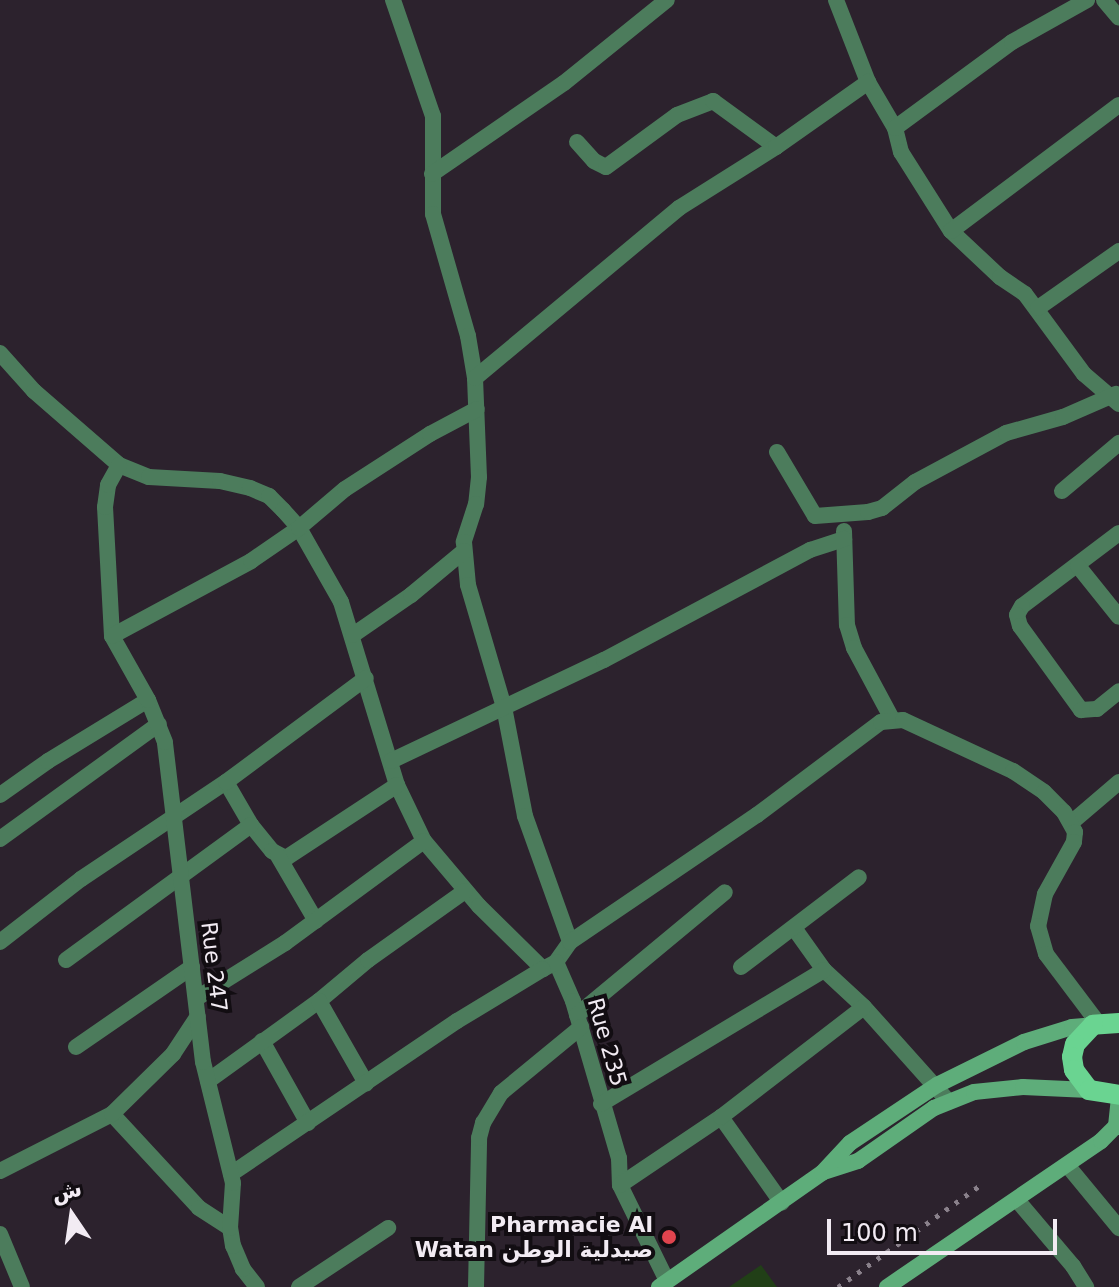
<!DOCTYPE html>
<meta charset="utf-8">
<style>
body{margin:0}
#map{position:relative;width:1119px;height:1287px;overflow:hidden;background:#2c222d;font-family:"DejaVu Sans","Noto Sans Arabic",sans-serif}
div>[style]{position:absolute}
.green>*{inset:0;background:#213f17}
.street>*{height:16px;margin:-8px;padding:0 8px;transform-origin:8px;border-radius:8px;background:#4c7c5c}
.secondary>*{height:16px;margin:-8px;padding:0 8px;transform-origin:8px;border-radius:8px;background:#5ead7a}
.primary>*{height:20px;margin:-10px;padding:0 10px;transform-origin:10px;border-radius:10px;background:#6ad491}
.rail>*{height:5px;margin-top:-2.5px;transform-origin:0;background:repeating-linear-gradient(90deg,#8a818b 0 4px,transparent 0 12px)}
.dots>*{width:22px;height:22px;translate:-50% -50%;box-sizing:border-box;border:4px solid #120d12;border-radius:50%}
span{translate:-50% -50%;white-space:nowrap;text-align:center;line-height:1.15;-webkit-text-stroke:8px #120d12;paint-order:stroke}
.street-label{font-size:22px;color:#f2ebf3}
.poi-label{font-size:22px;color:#f2ebf3;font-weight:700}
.right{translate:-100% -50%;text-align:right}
.north{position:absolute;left:32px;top:1175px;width:80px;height:80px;-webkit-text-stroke:6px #120d12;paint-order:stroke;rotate:347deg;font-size:22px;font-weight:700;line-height:32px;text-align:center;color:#f2ebf3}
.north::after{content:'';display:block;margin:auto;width:28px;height:36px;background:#f2ebf3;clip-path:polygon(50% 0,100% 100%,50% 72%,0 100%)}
.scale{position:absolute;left:827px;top:1219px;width:230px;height:36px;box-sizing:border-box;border:4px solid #f2ebf3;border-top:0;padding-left:10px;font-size:24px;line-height:28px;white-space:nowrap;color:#f2ebf3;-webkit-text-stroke:6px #120d12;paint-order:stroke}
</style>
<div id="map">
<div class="green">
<i style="clip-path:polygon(761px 1265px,777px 1287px,729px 1287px)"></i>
</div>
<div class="street">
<i style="left:393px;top:0;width:123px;rotate:71deg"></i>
<i style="left:433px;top:116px;width:98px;rotate:90deg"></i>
<i style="left:433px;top:214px;width:127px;rotate:74deg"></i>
<i style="left:468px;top:336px;width:43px;rotate:80.5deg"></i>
<i style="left:475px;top:378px;width:99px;rotate:87.7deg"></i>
<i style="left:479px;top:477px;width:27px;rotate:96deg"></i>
<i style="left:476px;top:504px;width:40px;rotate:108deg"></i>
<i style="left:464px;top:542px;width:43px;rotate:84.7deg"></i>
<i style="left:468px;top:585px;width:127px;rotate:73.6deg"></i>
<i style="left:504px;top:707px;width:111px;rotate:79.1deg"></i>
<i style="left:525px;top:816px;width:134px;rotate:70.3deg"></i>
<i style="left:570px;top:942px;width:24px;rotate:125deg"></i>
<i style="left:556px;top:962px;width:43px;rotate:66.4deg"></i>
<i style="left:573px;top:1001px;width:164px;rotate:73.7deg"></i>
<i style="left:619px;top:1158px;width:27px;rotate:88deg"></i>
<i style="left:620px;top:1185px;width:107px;rotate:63.9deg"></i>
<i style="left:836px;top:0;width:88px;rotate:68.7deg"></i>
<i style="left:868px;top:82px;width:53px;rotate:59.6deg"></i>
<i style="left:895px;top:128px;width:25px;rotate:76deg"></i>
<i style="left:901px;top:152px;width:93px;rotate:57.7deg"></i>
<i style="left:951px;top:231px;width:67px;rotate:43.2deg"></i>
<i style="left:1000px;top:277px;width:30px;rotate:34deg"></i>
<i style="left:1025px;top:294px;width:99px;rotate:53.6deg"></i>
<i style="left:1084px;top:374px;width:46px;rotate:40.6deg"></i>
<i style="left:1104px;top:0;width:23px;rotate:50deg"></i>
<i style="left:895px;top:128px;width:145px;rotate:-36.3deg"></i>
<i style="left:1012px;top:42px;width:86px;rotate:-29.2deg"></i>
<i style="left:577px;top:142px;width:25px;rotate:48deg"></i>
<i style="left:594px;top:161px;width:13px;rotate:27deg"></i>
<i style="left:606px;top:167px;width:88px;rotate:-36.2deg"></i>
<i style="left:677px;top:115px;width:39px;rotate:-21deg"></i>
<i style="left:713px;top:101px;width:78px;rotate:36.1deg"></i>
<i style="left:432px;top:174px;width:160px;rotate:-34.6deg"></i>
<i style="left:564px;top:83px;width:132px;rotate:-38.9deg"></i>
<i style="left:951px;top:231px;width:210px;rotate:-36.9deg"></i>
<i style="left:1038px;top:308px;width:99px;rotate:-35.1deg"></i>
<i style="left:0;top:353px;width:51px;rotate:48.2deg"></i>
<i style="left:34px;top:391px;width:113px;rotate:41deg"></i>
<i style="left:119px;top:465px;width:32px;rotate:22deg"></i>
<i style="left:149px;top:477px;width:71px;rotate:3.2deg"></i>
<i style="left:220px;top:481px;width:31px;rotate:13deg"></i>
<i style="left:250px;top:488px;width:21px;rotate:23deg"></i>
<i style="left:269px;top:496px;width:20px;rotate:45deg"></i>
<i style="left:283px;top:510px;width:24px;rotate:48deg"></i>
<i style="left:299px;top:528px;width:85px;rotate:60.4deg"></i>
<i style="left:341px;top:602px;width:191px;rotate:73deg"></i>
<i style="left:397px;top:785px;width:62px;rotate:64.3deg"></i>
<i style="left:424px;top:841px;width:85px;rotate:49.8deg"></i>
<i style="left:479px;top:906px;width:90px;rotate:44.5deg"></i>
<i style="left:543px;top:969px;width:15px;rotate:-28deg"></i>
<i style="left:475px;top:378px;width:266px;rotate:-39.8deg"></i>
<i style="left:679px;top:208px;width:115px;rotate:-32.2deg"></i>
<i style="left:776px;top:147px;width:113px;rotate:-35.2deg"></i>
<i style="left:777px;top:452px;width:74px;rotate:59.3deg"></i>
<i style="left:815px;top:516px;width:53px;rotate:-4.3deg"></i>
<i style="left:868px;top:512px;width:15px;rotate:-16deg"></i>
<i style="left:882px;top:508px;width:42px;rotate:-38.2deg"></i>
<i style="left:915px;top:482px;width:103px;rotate:-28.3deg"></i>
<i style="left:1006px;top:433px;width:59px;rotate:-15.7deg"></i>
<i style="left:1063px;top:417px;width:58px;rotate:-23.5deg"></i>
<i style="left:1062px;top:491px;width:75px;rotate:-40.1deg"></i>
<i style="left:844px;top:531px;width:94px;rotate:88.2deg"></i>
<i style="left:847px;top:625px;width:24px;rotate:73deg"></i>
<i style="left:854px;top:648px;width:81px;rotate:61.8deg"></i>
<i style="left:1119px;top:533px;width:121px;rotate:143deg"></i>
<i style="left:1022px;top:606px;width:10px;rotate:119deg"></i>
<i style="left:1017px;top:615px;width:11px;rotate:75deg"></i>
<i style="left:1020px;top:626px;width:104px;rotate:54deg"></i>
<i style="left:1081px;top:710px;width:16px;rotate:-4deg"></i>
<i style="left:1097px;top:709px;width:28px;rotate:-39deg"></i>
<i style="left:1078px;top:566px;width:65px;rotate:51.2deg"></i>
<i style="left:353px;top:635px;width:70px;rotate:-34.6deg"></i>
<i style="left:411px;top:595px;width:69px;rotate:-39.7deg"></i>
<i style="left:112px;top:636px;width:129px;rotate:-93.1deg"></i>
<i style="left:105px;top:507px;width:22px;rotate:-82deg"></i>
<i style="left:108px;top:485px;width:23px;rotate:-61deg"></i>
<i style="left:391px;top:761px;width:236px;rotate:-25.4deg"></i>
<i style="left:604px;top:660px;width:234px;rotate:-28.1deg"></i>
<i style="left:810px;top:550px;width:36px;rotate:-18deg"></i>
<i style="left:226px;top:782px;width:50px;rotate:59.8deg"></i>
<i style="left:251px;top:825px;width:33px;rotate:51deg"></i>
<i style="left:272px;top:851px;width:16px;rotate:27deg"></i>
<i style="left:286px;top:858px;width:133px;rotate:-33.3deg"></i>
<i style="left:0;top:795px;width:59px;rotate:-35.3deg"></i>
<i style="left:48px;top:761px;width:117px;rotate:-31.4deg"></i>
<i style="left:1071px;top:823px;width:63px;rotate:-40.5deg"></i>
<i style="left:0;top:839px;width:196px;rotate:-35.9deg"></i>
<i style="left:278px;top:856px;width:75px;rotate:59.7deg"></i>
<i style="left:794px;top:928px;width:52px;rotate:54.5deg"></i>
<i style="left:824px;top:970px;width:54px;rotate:42.8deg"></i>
<i style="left:864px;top:1007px;width:127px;rotate:48.2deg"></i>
<i style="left:0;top:942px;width:103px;rotate:-37.9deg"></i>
<i style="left:81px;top:879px;width:174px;rotate:-33.8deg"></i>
<i style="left:226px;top:782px;width:174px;rotate:-36.6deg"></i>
<i style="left:570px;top:942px;width:226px;rotate:-34.2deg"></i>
<i style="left:757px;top:815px;width:155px;rotate:-36.9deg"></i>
<i style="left:881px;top:722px;width:22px;rotate:-5deg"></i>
<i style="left:903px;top:720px;width:121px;rotate:24.9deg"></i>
<i style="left:1013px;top:771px;width:37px;rotate:34deg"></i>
<i style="left:1044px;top:792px;width:28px;rotate:45deg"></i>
<i style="left:1064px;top:812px;width:23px;rotate:61deg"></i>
<i style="left:1075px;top:832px;width:10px;rotate:96deg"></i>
<i style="left:1074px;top:842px;width:60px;rotate:119.1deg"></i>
<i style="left:1045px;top:894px;width:33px;rotate:102deg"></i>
<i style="left:1038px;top:926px;width:29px;rotate:74deg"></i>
<i style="left:1046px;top:954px;width:86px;rotate:53deg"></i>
<i style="left:66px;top:960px;width:229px;rotate:-36.1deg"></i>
<i style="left:741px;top:967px;width:148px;rotate:-37.3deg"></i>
<i style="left:197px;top:998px;width:104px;rotate:-32deg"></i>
<i style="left:285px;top:943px;width:172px;rotate:-36.3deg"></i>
<i style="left:319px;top:1001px;width:64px;rotate:-39.9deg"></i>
<i style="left:368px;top:960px;width:119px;rotate:-35.4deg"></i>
<i style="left:577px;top:1015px;width:192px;rotate:-39.7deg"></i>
<i style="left:262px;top:1041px;width:94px;rotate:60.7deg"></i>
<i style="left:76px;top:1047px;width:141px;rotate:-34.6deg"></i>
<i style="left:208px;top:1081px;width:137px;rotate:-35.8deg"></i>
<i style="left:319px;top:1001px;width:95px;rotate:60.2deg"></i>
<i style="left:601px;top:1104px;width:260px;rotate:-31deg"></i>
<i style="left:112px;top:1114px;width:128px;rotate:47.2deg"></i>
<i style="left:199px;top:1208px;width:37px;rotate:33deg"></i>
<i style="left:721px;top:1117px;width:105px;rotate:54.7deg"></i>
<i style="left:1067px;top:1165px;width:82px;rotate:50.5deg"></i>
<i style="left:0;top:1171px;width:126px;rotate:-27deg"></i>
<i style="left:112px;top:1114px;width:86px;rotate:-44.5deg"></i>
<i style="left:173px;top:1054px;width:45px;rotate:-56.7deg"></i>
<i style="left:231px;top:1174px;width:273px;rotate:-34.1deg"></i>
<i style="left:457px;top:1021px;width:100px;rotate:-31.2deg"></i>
<i style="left:620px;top:1185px;width:122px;rotate:-34deg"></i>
<i style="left:721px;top:1117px;width:180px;rotate:-37.6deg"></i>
<i style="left:1017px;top:1200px;width:87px;rotate:49.7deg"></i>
<i style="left:1073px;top:1266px;width:25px;rotate:58deg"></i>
<i style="left:0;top:1234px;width:57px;rotate:67.5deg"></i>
<i style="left:257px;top:1287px;width:23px;rotate:-128deg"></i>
<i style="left:243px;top:1269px;width:25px;rotate:-113deg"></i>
<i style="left:233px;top:1246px;width:18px;rotate:-99deg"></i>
<i style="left:230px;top:1228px;width:45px;rotate:-86.2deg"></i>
<i style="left:233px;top:1183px;width:125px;rotate:-103.9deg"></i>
<i style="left:203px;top:1062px;width:322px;rotate:-96.8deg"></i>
<i style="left:165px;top:742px;width:45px;rotate:-112deg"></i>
<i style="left:148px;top:700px;width:73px;rotate:-119.4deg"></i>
<i style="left:112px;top:636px;width:158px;rotate:-28.3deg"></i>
<i style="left:251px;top:561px;width:58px;rotate:-34.5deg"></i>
<i style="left:299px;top:528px;width:60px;rotate:-40.3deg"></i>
<i style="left:345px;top:489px;width:101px;rotate:-32.9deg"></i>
<i style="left:430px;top:434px;width:53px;rotate:-28deg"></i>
<i style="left:299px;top:1287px;width:107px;rotate:-33.5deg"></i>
<i style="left:476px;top:1287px;width:149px;rotate:-88.8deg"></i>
<i style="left:479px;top:1138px;width:16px;rotate:-75deg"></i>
<i style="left:483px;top:1123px;width:35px;rotate:-59deg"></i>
<i style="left:501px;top:1093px;width:104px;rotate:-39.5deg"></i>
</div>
<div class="secondary">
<i style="left:824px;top:1172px;width:36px;rotate:-18deg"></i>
<i style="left:858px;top:1161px;width:93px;rotate:-34.9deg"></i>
<i style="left:934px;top:1108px;width:43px;rotate:-21.8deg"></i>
<i style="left:974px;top:1092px;width:49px;rotate:-5.8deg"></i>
<i style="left:1023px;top:1087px;width:66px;rotate:2.6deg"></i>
<i style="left:659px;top:1287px;width:199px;rotate:-35deg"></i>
<i style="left:822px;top:1173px;width:41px;rotate:-47deg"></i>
<i style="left:850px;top:1143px;width:105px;rotate:-33.7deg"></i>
<i style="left:937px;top:1085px;width:97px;rotate:-26.3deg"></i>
<i style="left:1024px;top:1042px;width:50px;rotate:-17.4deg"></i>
<i style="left:1072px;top:1027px;width:21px;rotate:-5deg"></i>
<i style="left:887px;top:1287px;width:259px;rotate:-34.3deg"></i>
<i style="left:1101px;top:1141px;width:21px;rotate:-45deg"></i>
<i style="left:1116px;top:1126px;width:30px;rotate:-84deg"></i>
</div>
<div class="primary">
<i style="left:1119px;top:1023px;width:26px;rotate:176deg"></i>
<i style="left:1093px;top:1025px;width:26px;rotate:133deg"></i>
<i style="left:1075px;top:1044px;width:13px;rotate:103deg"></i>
<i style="left:1072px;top:1057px;width:13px;rotate:81deg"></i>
<i style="left:1074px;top:1070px;width:25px;rotate:53deg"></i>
<i style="left:1089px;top:1090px;width:30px;rotate:9deg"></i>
</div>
<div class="rail">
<i style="left:838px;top:1287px;width:177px;rotate:-35.6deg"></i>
</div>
<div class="dots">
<i style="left:669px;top:1237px;background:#e0444e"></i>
</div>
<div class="street-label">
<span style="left:214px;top:967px;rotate:83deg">Rue 247</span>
<span style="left:607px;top:1042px;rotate:74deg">Rue 235</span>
</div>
<div class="poi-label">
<span class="right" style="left:653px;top:1237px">Pharmacie Al<br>Watan صيدلية الوطن</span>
</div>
<div class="north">ش</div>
<div class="scale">100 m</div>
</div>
